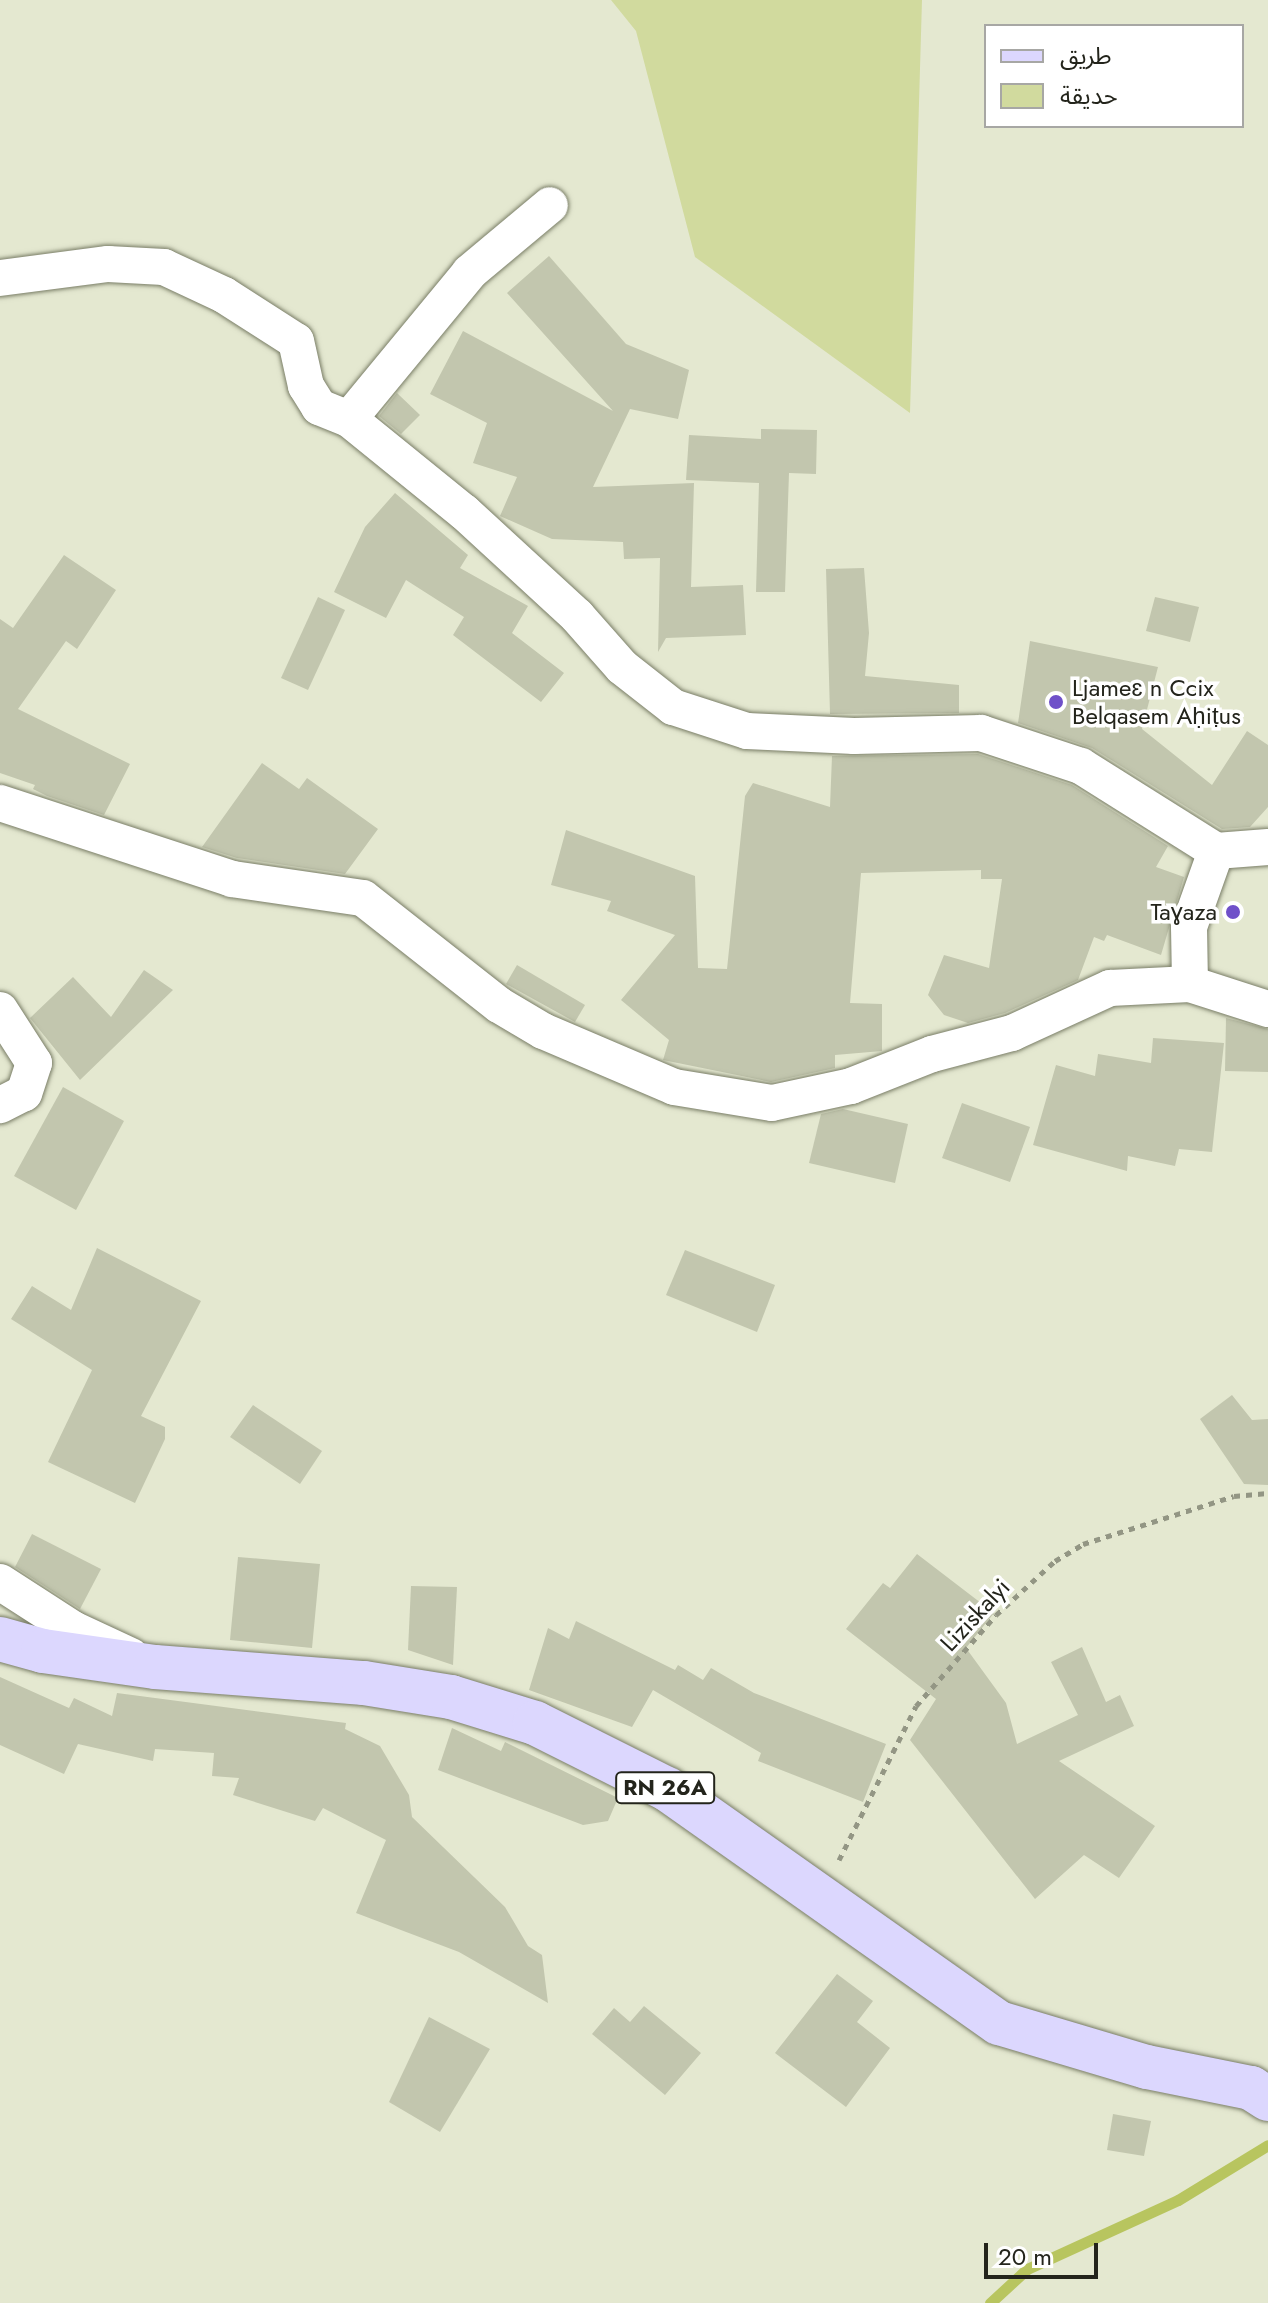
<!DOCTYPE html>
<meta charset="utf-8">
<style>
body{margin:0}
#map{position:relative;width:1268px;height:2303px;overflow:hidden;background:#e4e8d0;font-family:Jost,"Noto Sans Arabic",sans-serif}
div>[style]{position:absolute}
.green>*{inset:0;background:#d1da9e}
.stream>*{height:11px;margin:-5.5px;padding:0 5.5px;transform-origin:5.5px;border-radius:5.5px;background:#b8c55f}
.building>*{inset:0;background:#c2c6ae}
.path>*{height:5px;margin-top:-2.5px;transform-origin:0;background:repeating-linear-gradient(90deg,#939684 0 6px,transparent 0 12px)}
.roads{filter:drop-shadow(0 0 2px #797d66) drop-shadow(0 0 2px #797d66)}
.minor>*{height:36px;margin:-18px;padding:0 18px;transform-origin:18px;border-radius:18px;background:#fff}
.primary>*{height:44px;margin:-22px;padding:0 22px;transform-origin:22px;border-radius:22px;background:#dcd7fe}
.dots>*{width:22px;height:22px;translate:-50% -50%;box-sizing:border-box;border:4px solid #fff;border-radius:50%}
span{translate:-50% -50%;white-space:nowrap;text-align:center;line-height:1.15;-webkit-text-stroke:7px #fff;paint-order:stroke}
.shield-label span{padding:2px 6px;background:#fff;border:2px solid;border-radius:6px;-webkit-text-stroke-width:0}
.shield-label{font-size:22px;color:#23241b;font-weight:700}
.poi-label{font-size:24px;color:#23241b}
.left{translate:0 -50%;text-align:left}
.right{translate:-100% -50%;text-align:right}
.street-label{font-size:24px;color:#23241b}
.legend{position:absolute;left:984px;top:24px;width:260px;height:104px;box-sizing:border-box;background:#fff;border:2px solid #a7a7a4;margin:0;padding:10px 14px;list-style:none;font-size:24px;color:#23241b}
.legend li{display:flex;align-items:center;gap:16px;height:40px}
.legend b{width:40px;border:2px solid #a7a7a4}
.scale{position:absolute;left:984px;top:2243px;width:114px;height:36px;box-sizing:border-box;border:4px solid #23241b;border-top:0;padding-left:10px;font-size:24px;line-height:28px;white-space:nowrap;color:#23241b;-webkit-text-stroke:6px #fff;paint-order:stroke}
</style>
<div id="map">
<div class="green">
<i style="clip-path:polygon(611px 0,922px 0,910px 413px,695px 257px,636px 31px)"></i>
</div>
<div class="stream">
<i style="left:990px;top:2303px;width:50px;rotate:-42.6deg"></i>
<i style="left:1027px;top:2269px;width:166px;rotate:-24.6deg"></i>
<i style="left:1178px;top:2200px;width:105px;rotate:-31.4deg"></i>
</div>
<div class="building">
<i style="clip-path:polygon(549px 256px,626px 344px,689px 370px,678px 419px,630px 409px,593px 487px,694px 483px,691px 587px,743px 585px,746px 635px,666px 638px,658px 652px,660px 558px,624px 559px,623px 542px,552px 539px,500px 516px,517px 477px,473px 463px,487px 423px,430px 394px,463px 331px,613px 411px,507px 293px)"></i>
<i style="clip-path:polygon(397px 393px,420px 415px,401px 434px,379px 416px)"></i>
<i style="clip-path:polygon(761px 429px,817px 430px,816px 474px,789px 473px,785px 592px,756px 592px,759px 483px,686px 480px,689px 435px,761px 439px)"></i>
<i style="clip-path:polygon(395px 493px,468px 555px,460px 568px,528px 606px,512px 633px,564px 673px,541px 702px,453px 635px,464px 617px,406px 580px,386px 618px,334px 592px,365px 527px)"></i>
<i style="clip-path:polygon(64px 555px,116px 590px,77px 649px,66px 641px,18px 709px,130px 764px,104px 815px,47px 796px,33px 789px,35px 785px,0 773px,0 619px,13px 628px)"></i>
<i style="clip-path:polygon(864px 568px,869px 633px,865px 676px,959px 685px,959px 713px,830px 714px,826px 569px)"></i>
<i style="clip-path:polygon(318px 597px,345px 610px,308px 690px,281px 678px)"></i>
<i style="clip-path:polygon(1155px 597px,1199px 607px,1190px 642px,1146px 631px)"></i>
<i style="clip-path:polygon(1030px 641px,1158px 667px,1142px 729px,1212px 785px,1247px 731px,1268px 745px,1268px 807px,1250px 827px,1222px 829px,1092px 748px,1018px 723px)"></i>
<i style="clip-path:polygon(978px 754px,1072px 785px,1168px 846px,1156px 867px,1184px 877px,1161px 955px,1107px 935px,1104px 941px,1094px 937px,1078px 980px,1005px 1013px,968px 1023px,944px 1015px,928px 995px,944px 955px,989px 968px,1002px 879px,981px 879px,981px 870px,861px 873px,850px 1003px,882px 1004px,882px 1051px,835px 1055px,835px 1068px,771px 1082px,663px 1060px,669px 1040px,621px 1000px,675px 935px,607px 911px,611px 901px,551px 885px,566px 830px,695px 876px,698px 968px,727px 969px,745px 796px,753px 783px,830px 807px,832px 756px)"></i>
<i style="clip-path:polygon(262px 763px,299px 789px,307px 778px,378px 829px,345px 874px,237px 858px,202px 847px)"></i>
<i style="clip-path:polygon(517px 965px,585px 1005px,575px 1022px,506px 984px)"></i>
<i style="clip-path:polygon(144px 970px,173px 990px,80px 1080px,30px 1018px,73px 977px,111px 1017px)"></i>
<i style="clip-path:polygon(1226px 1018px,1268px 1029px,1268px 1072px,1225px 1071px)"></i>
<i style="clip-path:polygon(1153px 1038px,1224px 1043px,1212px 1152px,1179px 1149px,1175px 1166px,1128px 1156px,1127px 1171px,1033px 1145px,1056px 1065px,1095px 1076px,1098px 1054px,1151px 1063px)"></i>
<i style="clip-path:polygon(63px 1087px,124px 1121px,76px 1210px,14px 1176px)"></i>
<i style="clip-path:polygon(962px 1103px,1030px 1127px,1010px 1182px,942px 1158px)"></i>
<i style="clip-path:polygon(843px 1109px,908px 1124px,895px 1183px,809px 1163px,821px 1114px)"></i>
<i style="clip-path:polygon(97px 1248px,201px 1301px,141px 1416px,165px 1427px,165px 1439px,135px 1503px,48px 1462px,92px 1370px,11px 1319px,32px 1286px,71px 1310px)"></i>
<i style="clip-path:polygon(685px 1250px,775px 1285px,757px 1332px,666px 1295px)"></i>
<i style="clip-path:polygon(1232px 1395px,1252px 1420px,1268px 1419px,1268px 1485px,1244px 1484px,1200px 1419px)"></i>
<i style="clip-path:polygon(253px 1405px,322px 1451px,300px 1484px,230px 1437px)"></i>
<i style="clip-path:polygon(32px 1534px,101px 1569px,80px 1609px,15px 1567px)"></i>
<i style="clip-path:polygon(917px 1554px,994px 1613px,966px 1648px,1006px 1703px,1017px 1744px,1078px 1715px,1051px 1662px,1082px 1647px,1106px 1702px,1120px 1695px,1134px 1726px,1059px 1761px,1155px 1826px,1119px 1878px,1084px 1855px,1035px 1899px,910px 1740px,936px 1699px,846px 1629px,883px 1583px,890px 1588px)"></i>
<i style="clip-path:polygon(238px 1557px,320px 1564px,312px 1648px,230px 1640px)"></i>
<i style="clip-path:polygon(411px 1586px,457px 1587px,453px 1665px,408px 1650px)"></i>
<i style="clip-path:polygon(576px 1621px,675px 1670px,678px 1665px,703px 1680px,711px 1668px,754px 1693px,886px 1744px,863px 1802px,758px 1761px,761px 1753px,653px 1690px,632px 1727px,529px 1690px,548px 1628px,569px 1639px)"></i>
<i style="clip-path:polygon(0 1677px,69px 1708px,74px 1698px,112px 1716px,117px 1693px,346px 1723px,345px 1729px,380px 1746px,409px 1795px,412px 1817px,505px 1907px,528px 1946px,542px 1955px,548px 2003px,459px 1952px,356px 1913px,386px 1840px,323px 1808px,315px 1821px,233px 1795px,239px 1778px,212px 1776px,214px 1753px,155px 1749px,153px 1761px,78px 1744px,64px 1774px,0 1745px)"></i>
<i style="clip-path:polygon(452px 1728px,501px 1751px,505px 1742px,618px 1798px,608px 1821px,583px 1825px,438px 1770px)"></i>
<i style="clip-path:polygon(837px 1974px,873px 2001px,857px 2022px,890px 2048px,846px 2107px,775px 2053px)"></i>
<i style="clip-path:polygon(644px 2006px,701px 2053px,665px 2095px,592px 2034px,614px 2008px,630px 2022px)"></i>
<i style="clip-path:polygon(429px 2017px,490px 2049px,440px 2132px,389px 2102px)"></i>
<i style="clip-path:polygon(1113px 2114px,1151px 2121px,1144px 2156px,1107px 2150px)"></i>
</div>
<div class="path">
<i style="left:839px;top:1860px;width:172px;rotate:-63.4deg"></i>
<i style="left:916px;top:1706px;width:121px;rotate:-48.7deg"></i>
<i style="left:996px;top:1615px;width:80px;rotate:-42.5deg"></i>
<i style="left:1055px;top:1561px;width:33px;rotate:-31deg"></i>
<i style="left:1083px;top:1544px;width:158px;rotate:-17.6deg"></i>
<i style="left:1234px;top:1496px;width:34px;rotate:-5deg"></i>
</div>
<div class="roads">
<div class="minor">
<i style="left:0;top:278px;width:109px;rotate:-7.4deg"></i>
<i style="left:108px;top:264px;width:56px;rotate:3.1deg"></i>
<i style="left:164px;top:267px;width:66px;rotate:25deg"></i>
<i style="left:224px;top:295px;width:85px;rotate:32.6deg"></i>
<i style="left:296px;top:341px;width:46px;rotate:77.5deg"></i>
<i style="left:306px;top:386px;width:25px;rotate:58deg"></i>
<i style="left:319px;top:407px;width:32px;rotate:22deg"></i>
<i style="left:349px;top:419px;width:148px;rotate:39deg"></i>
<i style="left:464px;top:512px;width:154px;rotate:42.6deg"></i>
<i style="left:577px;top:616px;width:68px;rotate:48.6deg"></i>
<i style="left:622px;top:667px;width:65px;rotate:38.1deg"></i>
<i style="left:673px;top:707px;width:78px;rotate:18deg"></i>
<i style="left:747px;top:731px;width:107px;rotate:2.7deg"></i>
<i style="left:854px;top:736px;width:127px;rotate:-1.4deg"></i>
<i style="left:981px;top:733px;width:105px;rotate:18.3deg"></i>
<i style="left:1081px;top:766px;width:160px;rotate:32.2deg"></i>
<i style="left:349px;top:419px;width:190px;rotate:-50.5deg"></i>
<i style="left:470px;top:272px;width:104px;rotate:-39.9deg"></i>
<i style="left:0;top:803px;width:244px;rotate:18.1deg"></i>
<i style="left:232px;top:879px;width:132px;rotate:8.3deg"></i>
<i style="left:363px;top:898px;width:173px;rotate:38.2deg"></i>
<i style="left:499px;top:1005px;width:51px;rotate:30.6deg"></i>
<i style="left:543px;top:1031px;width:142px;rotate:23.1deg"></i>
<i style="left:674px;top:1087px;width:99px;rotate:9.3deg"></i>
<i style="left:772px;top:1103px;width:81px;rotate:-12.1deg"></i>
<i style="left:851px;top:1086px;width:87px;rotate:-21.6deg"></i>
<i style="left:932px;top:1054px;width:83px;rotate:-14.7deg"></i>
<i style="left:1012px;top:1033px;width:108px;rotate:-24.7deg"></i>
<i style="left:1110px;top:988px;width:80px;rotate:-2.9deg"></i>
<i style="left:1190px;top:984px;width:57px;rotate:-91deg"></i>
<i style="left:1189px;top:927px;width:81px;rotate:-70.4deg"></i>
<i style="left:1216px;top:851px;width:52px;rotate:-4.4deg"></i>
<i style="left:1190px;top:984px;width:82px;rotate:17.8deg"></i>
<i style="left:0;top:1010px;width:63px;rotate:57.3deg"></i>
<i style="left:34px;top:1063px;width:32px;rotate:108deg"></i>
<i style="left:24px;top:1093px;width:27px;rotate:153deg"></i>
<i style="left:0;top:1582px;width:87px;rotate:32.8deg"></i>
<i style="left:73px;top:1629px;width:64px;rotate:25deg"></i>
</div>
<div class="primary">
<i style="left:0;top:1639px;width:45px;rotate:15.6deg"></i>
<i style="left:43px;top:1651px;width:113px;rotate:8.1deg"></i>
<i style="left:155px;top:1667px;width:210px;rotate:4.4deg"></i>
<i style="left:364px;top:1683px;width:88px;rotate:9.1deg"></i>
<i style="left:451px;top:1697px;width:88px;rotate:17.2deg"></i>
<i style="left:535px;top:1723px;width:148px;rotate:26.6deg"></i>
<i style="left:667px;top:1789px;width:406px;rotate:35.2deg"></i>
<i style="left:999px;top:2023px;width:154px;rotate:16.6deg"></i>
<i style="left:1147px;top:2067px;width:106px;rotate:11.4deg"></i>
<i style="left:1251px;top:2088px;width:20px;rotate:33deg"></i>
</div>
</div>
<div class="dots">
<i style="left:1056px;top:702px;background:#6f50c9"></i>
<i style="left:1233px;top:912px;background:#6f50c9"></i>
</div>
<div class="shield-label">
<span style="left:665px;top:1788px">RN 26A</span>
</div>
<div class="poi-label">
<span class="left" style="left:1072px;top:702px">Ljameɛ n Ccix<br>Belqasem Aḥiṭus</span>
<span class="right" style="left:1217px;top:912px">Taɣaza</span>
</div>
<div class="street-label">
<span style="left:975px;top:1615px;rotate:-47deg">Liziskalyi</span>
</div>
<ul class="legend">
<li><b style="height:10px;background:#dcd7fe"></b>طريق</li>
<li><b style="height:22px;background:#d1da9e"></b>حديقة</li>
</ul>
<div class="scale">20 m</div>
</div>
